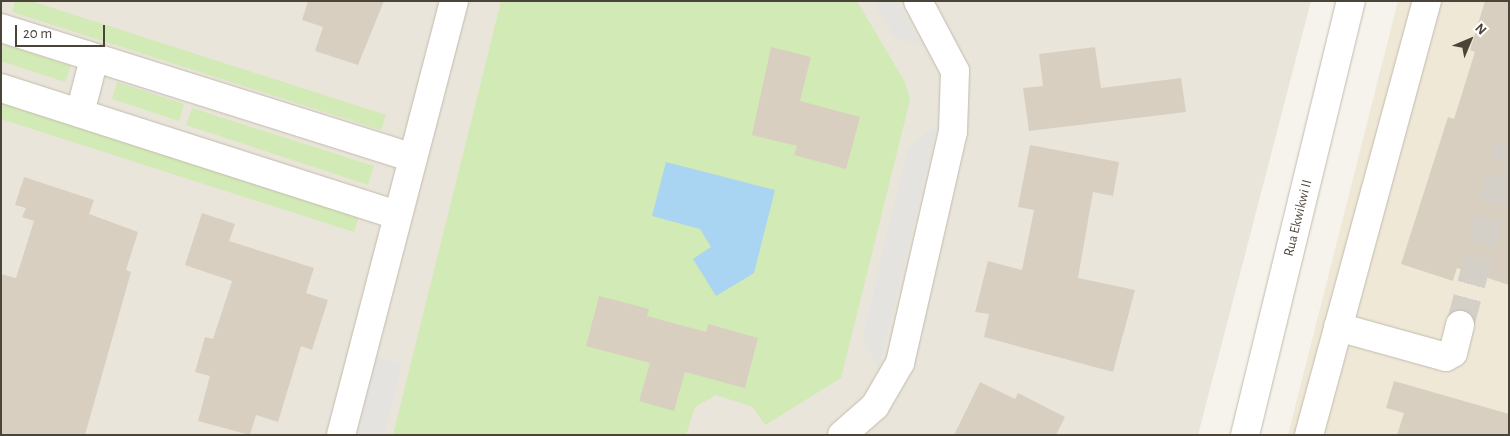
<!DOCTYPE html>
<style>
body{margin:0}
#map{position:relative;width:1510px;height:436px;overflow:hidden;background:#f6f3ec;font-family:"Alegreya Sans",sans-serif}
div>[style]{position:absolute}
.residential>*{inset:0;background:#eae5da}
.education>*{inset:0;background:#efe8d6}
.green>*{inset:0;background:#d2eab5}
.parking>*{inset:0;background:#e5e3e0}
.water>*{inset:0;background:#a9d4f2}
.building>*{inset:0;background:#d8cfc1}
.minor-tunnel>*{height:28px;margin-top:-14px;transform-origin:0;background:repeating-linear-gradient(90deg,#d4d0c8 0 28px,transparent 0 42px)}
.roads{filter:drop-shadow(0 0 1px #c2bbae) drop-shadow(0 0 1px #c2bbae)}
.minor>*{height:28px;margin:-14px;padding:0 14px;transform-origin:14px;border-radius:14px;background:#fff}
span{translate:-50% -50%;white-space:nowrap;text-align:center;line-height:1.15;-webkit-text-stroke:4px #fff;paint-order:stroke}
.street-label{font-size:14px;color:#4b4439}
.frame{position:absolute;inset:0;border:2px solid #4b4439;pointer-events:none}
.north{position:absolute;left:1445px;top:15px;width:50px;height:50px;-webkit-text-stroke:4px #fff;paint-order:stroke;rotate:45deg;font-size:14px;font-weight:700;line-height:20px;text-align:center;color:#4b4439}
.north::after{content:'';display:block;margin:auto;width:18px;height:22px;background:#4b4439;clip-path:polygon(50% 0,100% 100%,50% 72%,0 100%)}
.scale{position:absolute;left:15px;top:25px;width:90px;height:22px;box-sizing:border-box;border:2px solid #4b4439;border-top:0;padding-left:6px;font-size:15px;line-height:18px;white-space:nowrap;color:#4b4439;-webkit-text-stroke:4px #fff;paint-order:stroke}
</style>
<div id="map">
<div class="residential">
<i style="clip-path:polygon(1px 1px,1311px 1px,1198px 435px,1px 435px)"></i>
</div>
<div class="education">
<i style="clip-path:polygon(1398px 1px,1509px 1px,1509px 435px,1288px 435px)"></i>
</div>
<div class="green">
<i style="clip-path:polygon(15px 1px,31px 1px,386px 115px,381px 130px,12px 12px)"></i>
<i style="clip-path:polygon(501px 1px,857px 1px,906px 84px,910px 100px,841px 378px,765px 425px,753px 407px,716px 395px,695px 407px,686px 435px,393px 435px)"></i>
<i style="clip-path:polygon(3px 44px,71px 66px,65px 82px,1px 61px)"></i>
<i style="clip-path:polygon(117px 82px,184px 104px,179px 121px,112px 99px)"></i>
<i style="clip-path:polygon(1px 102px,359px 217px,354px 232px,1px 119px)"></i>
<i style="clip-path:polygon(192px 108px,374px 166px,368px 185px,186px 125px)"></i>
</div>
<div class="parking">
<i style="clip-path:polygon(873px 1px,896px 1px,924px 47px,894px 37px)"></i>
<i style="clip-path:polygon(938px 123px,879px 369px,862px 338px,908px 148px)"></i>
<i style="clip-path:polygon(377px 357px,402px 364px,384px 435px,358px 435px)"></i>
</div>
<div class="water">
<i style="clip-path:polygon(666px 162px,775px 190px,754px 273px,716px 296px,693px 259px,711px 247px,700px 229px,652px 216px)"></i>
</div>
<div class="building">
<i style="clip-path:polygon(308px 1px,384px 1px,358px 65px,315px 51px,323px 27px,302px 20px)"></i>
<i style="clip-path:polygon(1485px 1px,1509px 1px,1509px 285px,1457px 268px,1453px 281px,1401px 264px,1448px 117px,1454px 119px,1475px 52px,1470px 50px)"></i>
<i style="clip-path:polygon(771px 47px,811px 57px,800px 101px,860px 117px,846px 169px,794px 155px,797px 146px,752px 135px)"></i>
<i style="clip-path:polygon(1095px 47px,1101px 88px,1181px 78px,1186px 112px,1029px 131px,1023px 88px,1043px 86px,1039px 54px)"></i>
<i style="clip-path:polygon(1030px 145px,1119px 162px,1113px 196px,1093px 192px,1078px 278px,1135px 290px,1113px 372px,984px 337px,989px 314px,975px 312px,988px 261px,1022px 270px,1034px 210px,1018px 207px)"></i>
<i style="clip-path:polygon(24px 177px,94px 200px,89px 214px,138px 232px,126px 270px,131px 272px,85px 435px,1px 435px,1px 274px,16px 278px,34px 221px,22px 217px,26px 208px,15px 205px)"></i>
<i style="clip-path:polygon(202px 213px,235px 224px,229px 241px,314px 268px,306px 293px,328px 300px,312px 350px,301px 346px,278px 422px,256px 415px,250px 435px,198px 421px,210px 376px,195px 372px,205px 337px,213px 339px,232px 281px,185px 265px)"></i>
<i style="clip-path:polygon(599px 296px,649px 309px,647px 316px,706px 332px,708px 324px,758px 338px,745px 388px,685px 372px,674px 411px,639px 401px,650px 363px,586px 346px)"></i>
<i style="clip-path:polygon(1394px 381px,1509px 414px,1509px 435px,1397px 435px,1404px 413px,1386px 408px)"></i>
<i style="clip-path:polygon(980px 382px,1015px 399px,1018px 393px,1065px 417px,1056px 435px,954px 435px)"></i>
</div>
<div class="minor-tunnel">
<i style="left:1460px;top:325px;width:186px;rotate:-74.7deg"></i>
</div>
<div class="roads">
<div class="minor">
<i style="left:1px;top:28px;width:432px;rotate:17.5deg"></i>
<i style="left:1px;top:88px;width:416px;rotate:17.8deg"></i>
<i style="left:80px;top:113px;width:56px;rotate:-75.5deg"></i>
<i style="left:1338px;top:327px;width:112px;rotate:15.5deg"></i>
<i style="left:1446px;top:357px;width:8px;rotate:-30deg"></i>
<i style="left:1453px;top:353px;width:29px;rotate:-76deg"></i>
<i style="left:341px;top:435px;width:448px;rotate:-75.4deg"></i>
<i style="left:842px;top:435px;width:44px;rotate:-41.3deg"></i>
<i style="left:875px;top:406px;width:50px;rotate:-59.8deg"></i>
<i style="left:900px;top:363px;width:237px;rotate:-77.1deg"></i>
<i style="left:953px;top:132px;width:61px;rotate:-88.1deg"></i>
<i style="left:955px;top:71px;width:79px;rotate:-117.9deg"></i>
<i style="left:1245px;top:435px;width:447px;rotate:-76.3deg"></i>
<i style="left:1309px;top:435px;width:450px;rotate:-74.8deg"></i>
</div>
</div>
<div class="street-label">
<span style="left:1298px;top:218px;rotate:-76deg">Rua Ekwikwi II</span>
</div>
<div class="frame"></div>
<div class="north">N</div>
<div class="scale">20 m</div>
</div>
